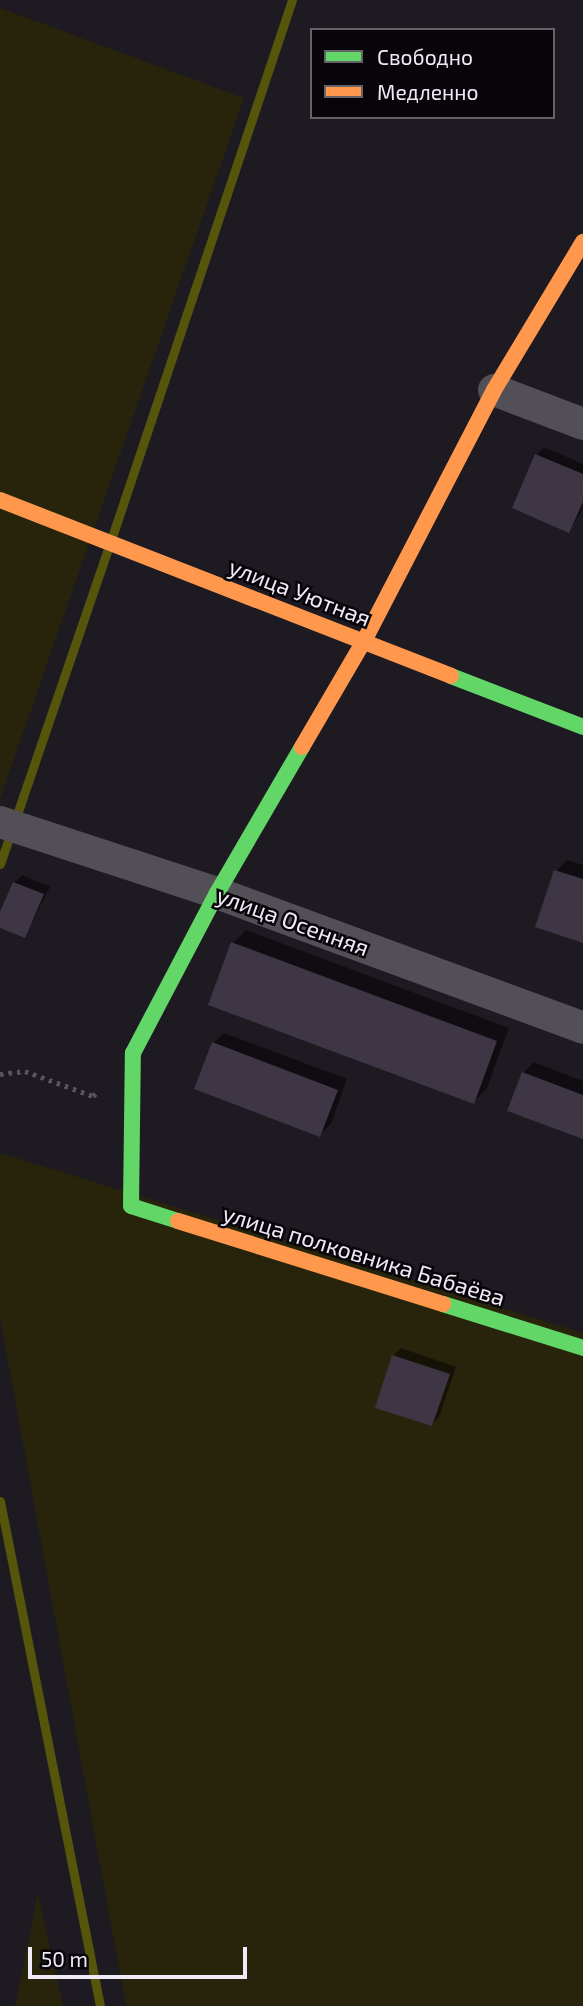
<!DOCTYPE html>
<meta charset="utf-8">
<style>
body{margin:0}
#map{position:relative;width:583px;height:2006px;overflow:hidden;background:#1e1a22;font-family:"Exo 2",sans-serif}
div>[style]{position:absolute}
.green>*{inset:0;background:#27240b}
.shadow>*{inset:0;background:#0007}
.stream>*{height:9px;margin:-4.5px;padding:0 4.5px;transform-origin:4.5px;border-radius:4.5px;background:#57540b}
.building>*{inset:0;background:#3e3644}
.path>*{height:4.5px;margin-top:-2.25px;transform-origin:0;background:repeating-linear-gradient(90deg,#56535a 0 3.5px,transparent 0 8.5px)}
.street>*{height:32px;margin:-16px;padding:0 16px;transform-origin:16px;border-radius:16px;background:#534f57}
.fast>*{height:16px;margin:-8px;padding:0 8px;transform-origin:8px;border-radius:8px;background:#63d668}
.slow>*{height:16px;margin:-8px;padding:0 8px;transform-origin:8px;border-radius:8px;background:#ff974d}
span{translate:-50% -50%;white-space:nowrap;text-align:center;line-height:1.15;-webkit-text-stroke:5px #07050a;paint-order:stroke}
.street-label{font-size:23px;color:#f0eaf6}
.legend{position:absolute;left:310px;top:28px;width:245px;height:91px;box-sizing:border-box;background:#07050a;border:2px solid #646168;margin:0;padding:9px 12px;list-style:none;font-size:21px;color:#f0eaf6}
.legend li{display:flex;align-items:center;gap:14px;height:35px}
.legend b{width:35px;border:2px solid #646168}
.scale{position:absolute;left:28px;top:1947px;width:219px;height:32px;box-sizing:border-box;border:4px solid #f0eaf6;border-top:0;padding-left:9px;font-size:21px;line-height:24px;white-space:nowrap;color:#f0eaf6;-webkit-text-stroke:5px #07050a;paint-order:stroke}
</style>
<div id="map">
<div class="green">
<i style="clip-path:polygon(0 8px,244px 98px,0 799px)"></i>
<i style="clip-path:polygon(0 1153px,583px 1333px,583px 2006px,126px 2006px,0 1318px)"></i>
<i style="clip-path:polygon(38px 1894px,63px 2006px,15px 2006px)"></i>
</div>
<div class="shadow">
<i style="clip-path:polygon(544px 447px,583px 464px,583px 509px,569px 531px,537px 455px)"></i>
<i style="clip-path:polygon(567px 860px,583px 865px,583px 941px,537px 926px,556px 871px)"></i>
<i style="clip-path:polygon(22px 875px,50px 887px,25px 936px,0 926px,14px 883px)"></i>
<i style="clip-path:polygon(246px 930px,509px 1028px,487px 1088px,474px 1102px,233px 943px)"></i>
<i style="clip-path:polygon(224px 1033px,347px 1079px,331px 1124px,320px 1135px,213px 1043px)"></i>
<i style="clip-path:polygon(534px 1062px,583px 1081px,583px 1137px,523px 1073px)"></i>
<i style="clip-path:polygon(401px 1348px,456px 1367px,439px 1417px,432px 1424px,393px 1356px)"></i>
</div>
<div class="stream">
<i style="left:113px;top:534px;width:563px;rotate:-71.47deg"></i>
<i style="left:0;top:864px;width:331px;rotate:-71.1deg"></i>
<i style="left:0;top:1501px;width:515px;rotate:78.8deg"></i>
</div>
<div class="building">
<i style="clip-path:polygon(535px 454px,583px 474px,583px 502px,569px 533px,512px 508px)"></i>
<i style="clip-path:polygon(554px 870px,583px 879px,583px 943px,535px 927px)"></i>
<i style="clip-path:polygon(13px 882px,44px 894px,25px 938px,0 928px,0 912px)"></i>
<i style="clip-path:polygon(231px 942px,497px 1041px,474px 1104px,208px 1005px)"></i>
<i style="clip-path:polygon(212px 1042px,338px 1090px,320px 1137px,194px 1089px)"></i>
<i style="clip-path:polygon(522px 1072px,583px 1095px,583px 1139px,507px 1111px)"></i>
<i style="clip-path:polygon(392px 1355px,450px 1374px,432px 1426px,375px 1408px)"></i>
</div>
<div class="path">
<i style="left:0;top:1074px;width:25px;rotate:-7deg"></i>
<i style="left:25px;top:1071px;width:72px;rotate:20.2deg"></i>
<i style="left:93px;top:1096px;width:8px;rotate:-45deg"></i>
</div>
<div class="street">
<i style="left:494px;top:390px;width:95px;rotate:20.9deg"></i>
<i style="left:0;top:822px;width:228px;rotate:18.1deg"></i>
<i style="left:217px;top:893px;width:390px;rotate:20.2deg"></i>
</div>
<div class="fast">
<i style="left:451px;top:676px;width:142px;rotate:21.1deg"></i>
<i style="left:178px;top:1221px;width:49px;rotate:-162.3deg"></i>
<i style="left:131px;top:1206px;width:153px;rotate:-89.3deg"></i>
<i style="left:133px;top:1053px;width:181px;rotate:-62.3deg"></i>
<i style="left:217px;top:893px;width:169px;rotate:-59.8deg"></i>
<i style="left:443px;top:1304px;width:147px;rotate:17.4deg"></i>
</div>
<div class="slow">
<i style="left:0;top:500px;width:484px;rotate:21.3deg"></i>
<i style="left:302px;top:747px;width:123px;rotate:-59.7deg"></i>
<i style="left:364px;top:641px;width:283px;rotate:-62.6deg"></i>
<i style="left:494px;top:390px;width:173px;rotate:-59deg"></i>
<i style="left:178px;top:1221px;width:278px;rotate:17.4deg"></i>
</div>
<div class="street-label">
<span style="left:300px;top:592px;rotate:21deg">улица Уютная</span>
<span style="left:293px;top:921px;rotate:20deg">улица Осенняя</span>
<span style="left:364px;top:1255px;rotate:17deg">улица полковника Бабаёва</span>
</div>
<ul class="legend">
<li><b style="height:9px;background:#63d668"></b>Свободно</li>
<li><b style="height:9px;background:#ff974d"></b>Медленно</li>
</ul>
<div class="scale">50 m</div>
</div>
